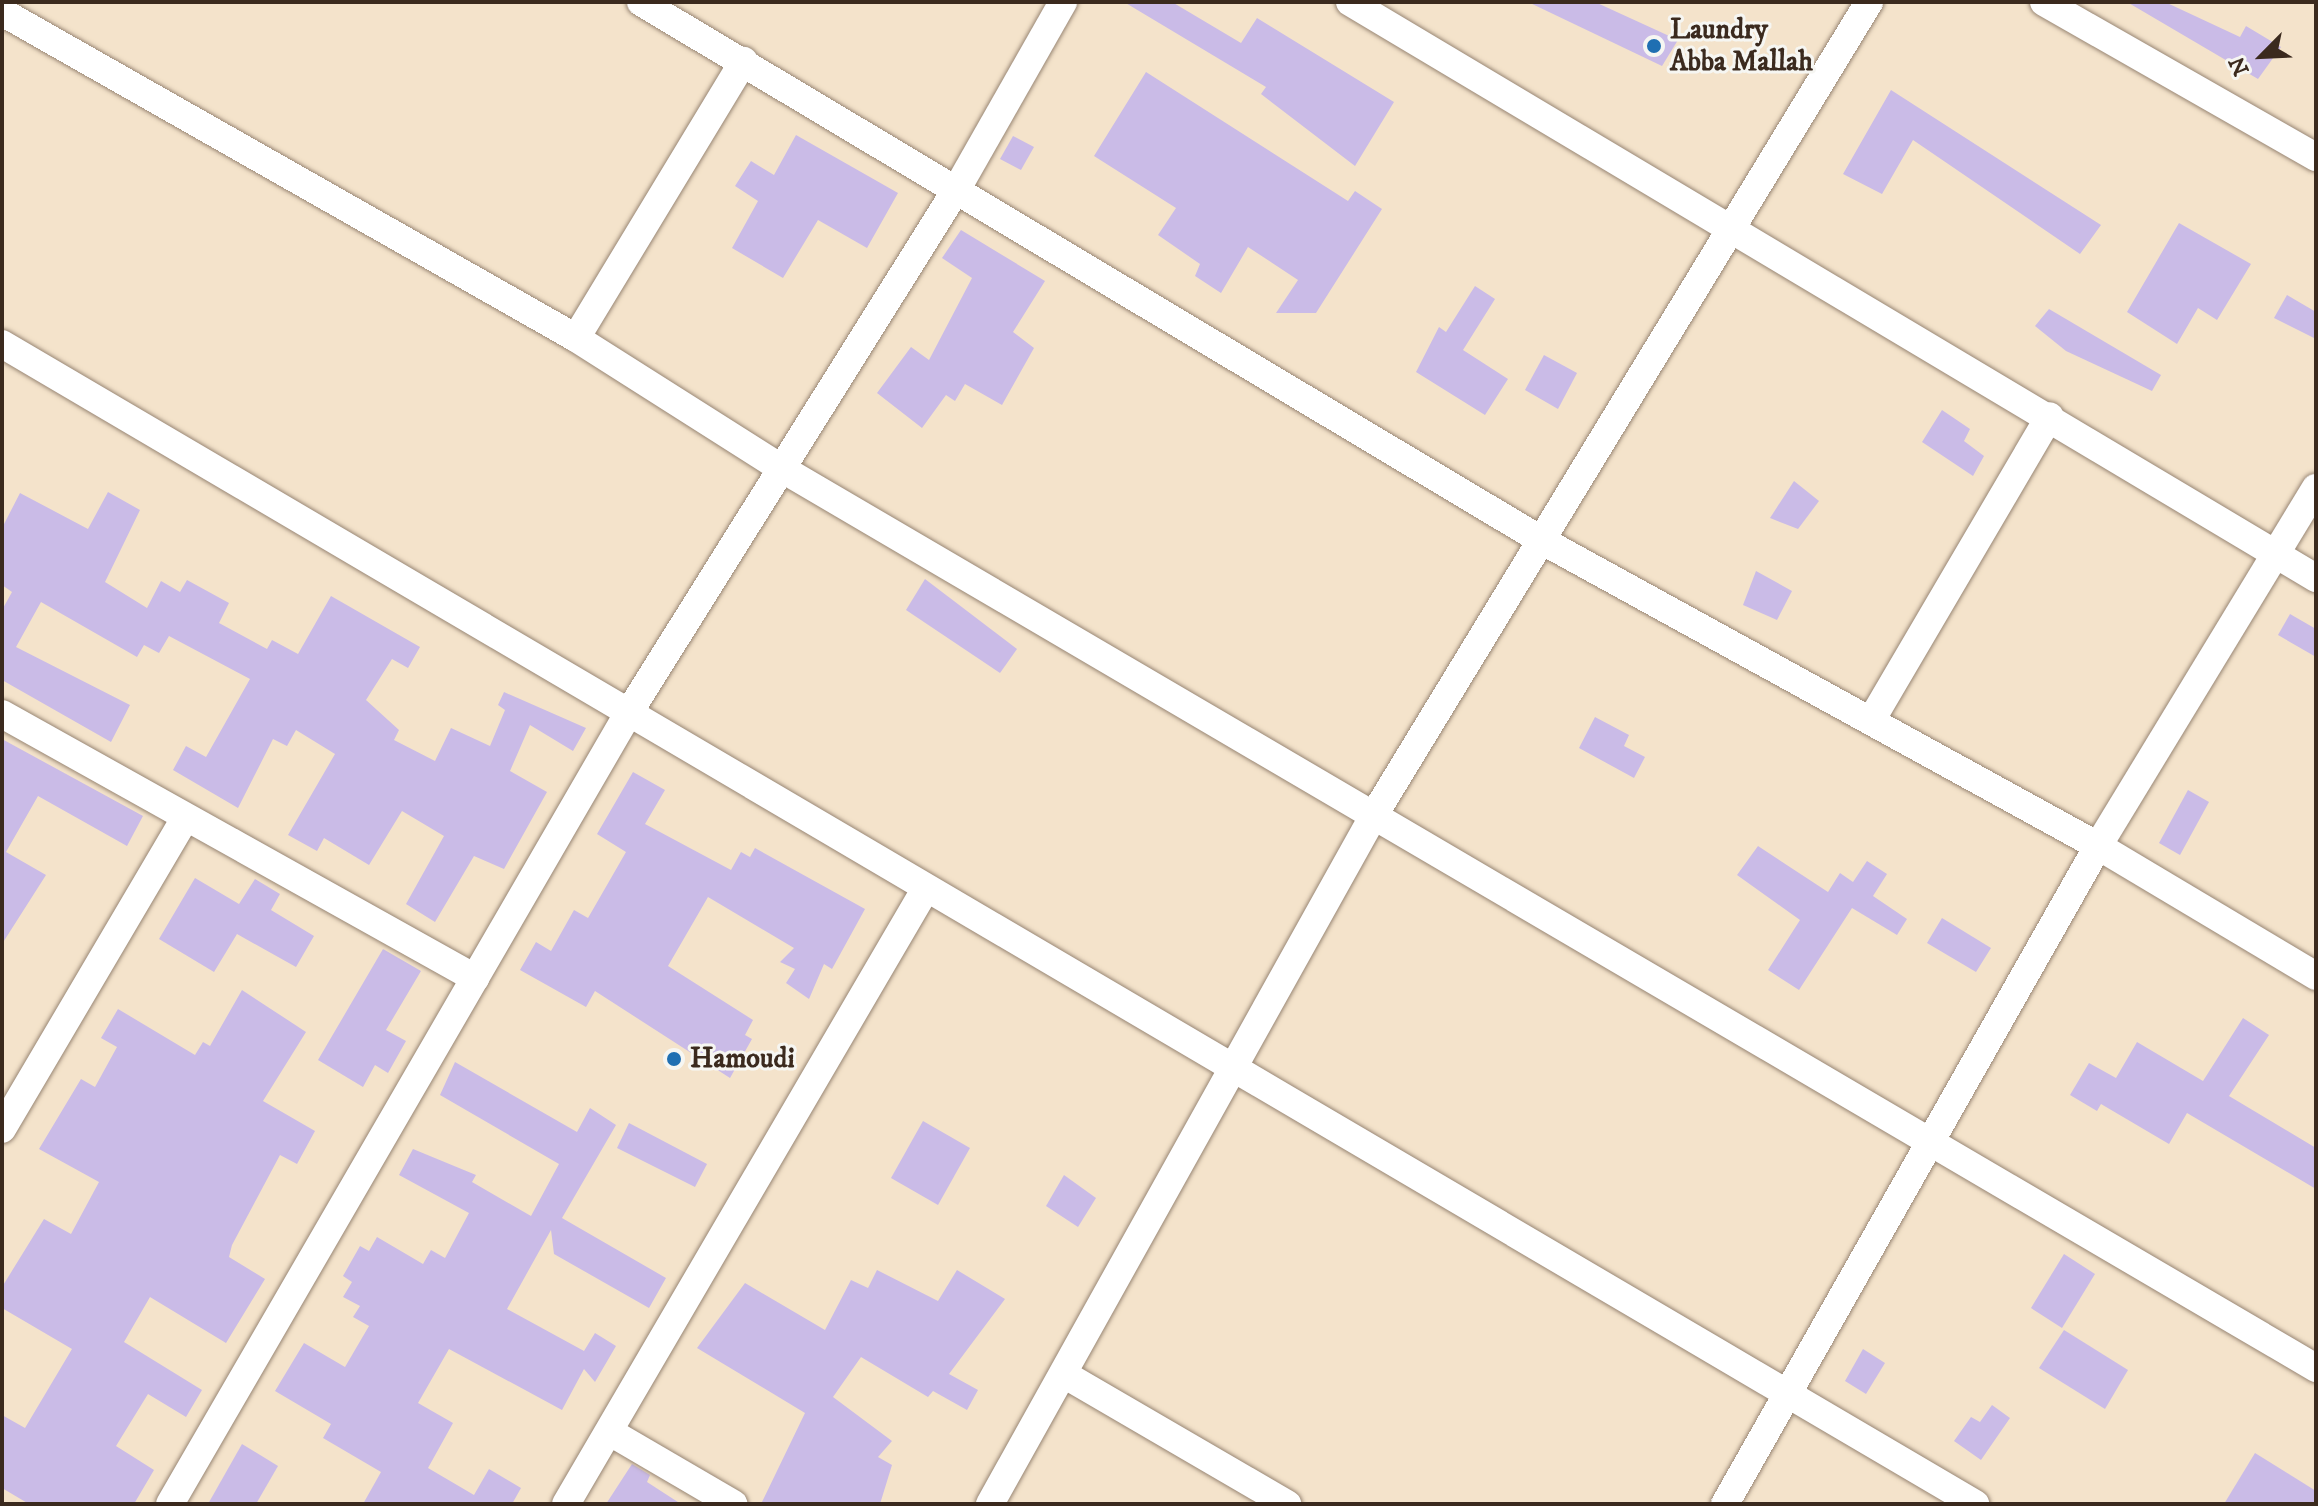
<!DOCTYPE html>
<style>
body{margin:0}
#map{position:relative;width:2318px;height:1506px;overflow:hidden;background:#f4e3cb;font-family:"IM FELL DW Pica",serif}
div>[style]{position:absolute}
.building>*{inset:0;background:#cabbe7}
.roads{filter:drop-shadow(0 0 2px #988674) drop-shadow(0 0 2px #988674)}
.minor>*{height:28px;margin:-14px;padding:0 14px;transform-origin:14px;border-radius:14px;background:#fff}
.dots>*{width:22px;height:22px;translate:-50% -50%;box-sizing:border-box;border:4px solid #f6f6f2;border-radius:50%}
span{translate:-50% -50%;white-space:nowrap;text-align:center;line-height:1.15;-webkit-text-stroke:6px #f6f6f2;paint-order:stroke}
.poi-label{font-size:28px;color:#3b2a1e;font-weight:700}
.left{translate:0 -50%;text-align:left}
.frame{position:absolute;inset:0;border:4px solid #3b2a1e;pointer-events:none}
.north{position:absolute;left:2222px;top:16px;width:80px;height:80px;-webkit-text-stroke:6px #f6f6f2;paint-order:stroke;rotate:246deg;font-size:22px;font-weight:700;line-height:32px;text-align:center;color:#3b2a1e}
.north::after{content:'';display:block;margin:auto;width:28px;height:36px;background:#3b2a1e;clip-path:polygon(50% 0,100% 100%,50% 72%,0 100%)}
</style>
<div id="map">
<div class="building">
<i style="clip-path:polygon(1124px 2px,1172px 2px,1241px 43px,1257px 18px,1394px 102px,1355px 166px,1261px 94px,1266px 87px)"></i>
<i style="clip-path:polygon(1528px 2px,1595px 2px,1678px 40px,1662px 66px)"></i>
<i style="clip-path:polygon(2127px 2px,2165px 2px,2240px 37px,2246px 26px,2281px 47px,2258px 79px)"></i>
<i style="clip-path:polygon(1146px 72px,1348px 201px,1355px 191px,1382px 209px,1316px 313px,1276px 313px,1298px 280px,1248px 247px,1221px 293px,1195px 276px,1200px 264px,1158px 235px,1176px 208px,1094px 156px)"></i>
<i style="clip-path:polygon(1891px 90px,2101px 225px,2080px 254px,1913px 140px,1882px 194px,1843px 174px)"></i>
<i style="clip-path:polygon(796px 135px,898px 193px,867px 248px,818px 220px,783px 278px,732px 248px,758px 201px,735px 186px,751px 161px,774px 175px)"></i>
<i style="clip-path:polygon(1013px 136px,1034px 147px,1021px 170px,1000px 159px)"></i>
<i style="clip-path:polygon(2179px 223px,2251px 264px,2217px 320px,2198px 308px,2177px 344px,2127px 312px)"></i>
<i style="clip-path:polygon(961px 230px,1045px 281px,1013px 332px,1034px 348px,1002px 405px,965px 384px,955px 401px,946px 395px,922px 428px,877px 393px,911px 347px,929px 360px,972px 278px,942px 258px)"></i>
<i style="clip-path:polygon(1475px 286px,1495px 299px,1463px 350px,1508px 379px,1485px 415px,1416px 372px,1439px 327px,1446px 332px)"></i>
<i style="clip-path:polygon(2287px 295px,2316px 312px,2316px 339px,2274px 318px)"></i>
<i style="clip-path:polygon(2049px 309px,2161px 375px,2152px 391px,2066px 351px,2035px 326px)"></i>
<i style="clip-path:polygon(1544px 355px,1577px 373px,1558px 409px,1525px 390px)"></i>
<i style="clip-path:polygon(1942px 410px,1970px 429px,1964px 441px,1984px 456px,1973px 476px,1922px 442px)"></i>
<i style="clip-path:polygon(1794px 481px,1819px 501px,1798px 529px,1770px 518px)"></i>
<i style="clip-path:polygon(108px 492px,140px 510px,105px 582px,147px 608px,161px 581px,180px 592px,187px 580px,229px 603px,219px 623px,267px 649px,272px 640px,298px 654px,331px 596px,420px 647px,408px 668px,392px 659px,366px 700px,399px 730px,394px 740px,435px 761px,451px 728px,490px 746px,505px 710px,498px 705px,504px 692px,586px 728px,573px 751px,530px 725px,510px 771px,547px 792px,504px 869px,474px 856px,435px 922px,406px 904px,444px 836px,402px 811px,369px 865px,324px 838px,317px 851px,288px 835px,335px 754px,296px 730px,287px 746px,273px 739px,238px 808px,173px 770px,186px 746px,206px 757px,250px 679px,169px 636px,159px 653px,144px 645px,137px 657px,41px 602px,16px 647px,130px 705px,111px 742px,2px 680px,2px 610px,12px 592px,2px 585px,2px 528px,20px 493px,88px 529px)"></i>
<i style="clip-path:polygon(1756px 571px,1792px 591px,1777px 620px,1743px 605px)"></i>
<i style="clip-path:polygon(925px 579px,1017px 649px,1000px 673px,906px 610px)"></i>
<i style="clip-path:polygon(2290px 614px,2316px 629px,2316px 657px,2278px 635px)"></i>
<i style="clip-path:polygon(1595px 717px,1629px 735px,1624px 746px,1645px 757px,1634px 778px,1579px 748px)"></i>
<i style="clip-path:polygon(2px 739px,143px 816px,127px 846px,38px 796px,6px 852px,46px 875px,2px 944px)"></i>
<i style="clip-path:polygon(633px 772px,665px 790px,645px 824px,731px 870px,741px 852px,750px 857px,755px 848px,865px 909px,832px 969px,824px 964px,809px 999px,786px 983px,795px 969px,780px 962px,794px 948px,708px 897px,668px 966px,753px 1020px,745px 1035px,752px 1039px,730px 1078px,595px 991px,586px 1007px,520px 970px,536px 942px,551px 951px,574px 910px,588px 918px,626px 852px,597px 834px)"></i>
<i style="clip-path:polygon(2188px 790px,2209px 802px,2180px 855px,2159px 843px)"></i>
<i style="clip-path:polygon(1758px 846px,1828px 892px,1840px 873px,1853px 882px,1867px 861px,1887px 874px,1873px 896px,1907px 919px,1897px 935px,1852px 908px,1799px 990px,1768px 970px,1800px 920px,1737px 875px)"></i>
<i style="clip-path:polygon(195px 878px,239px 904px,255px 879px,280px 894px,271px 910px,314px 936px,296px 967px,237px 934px,214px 972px,159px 939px)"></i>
<i style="clip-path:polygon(1942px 918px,1991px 948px,1976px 972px,1927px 943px)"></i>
<i style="clip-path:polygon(383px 949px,421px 971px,386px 1030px,406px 1041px,388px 1073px,375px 1065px,363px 1087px,318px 1060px)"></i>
<i style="clip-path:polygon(242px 990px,306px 1032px,263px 1101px,315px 1131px,297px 1164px,280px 1155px,232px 1245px,229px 1257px,265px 1279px,226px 1343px,150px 1297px,124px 1342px,202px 1390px,186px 1417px,148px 1394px,116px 1446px,154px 1470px,134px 1504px,29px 1504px,2px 1488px,2px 1415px,25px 1428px,72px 1349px,2px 1308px,2px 1287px,44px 1219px,71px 1234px,99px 1182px,39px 1149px,81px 1079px,95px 1087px,117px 1047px,101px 1038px,118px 1009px,195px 1055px,203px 1042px,210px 1046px)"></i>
<i style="clip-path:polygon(2243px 1018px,2269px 1035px,2229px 1096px,2316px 1148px,2316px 1189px,2187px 1113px,2169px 1144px,2101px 1104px,2097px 1111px,2070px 1095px,2089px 1063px,2116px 1078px,2137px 1042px,2203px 1081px)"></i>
<i style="clip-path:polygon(455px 1062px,577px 1132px,590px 1108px,616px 1125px,562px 1218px,666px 1278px,649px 1308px,554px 1254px,551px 1230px,507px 1309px,584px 1351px,595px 1333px,616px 1346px,595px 1382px,584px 1369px,562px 1410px,449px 1349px,418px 1403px,453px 1423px,428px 1468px,474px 1495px,489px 1469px,521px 1488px,512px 1504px,363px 1504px,381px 1472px,323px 1438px,331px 1424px,275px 1391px,304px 1343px,345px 1367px,369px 1326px,353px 1317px,360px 1306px,343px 1297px,352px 1282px,343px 1276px,360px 1246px,369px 1251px,377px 1237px,423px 1264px,431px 1250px,445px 1258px,469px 1213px,399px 1175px,413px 1149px,476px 1175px,472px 1182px,531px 1216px,559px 1164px,440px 1095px)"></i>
<i style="clip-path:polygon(923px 1121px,970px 1148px,938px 1205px,891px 1178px)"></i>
<i style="clip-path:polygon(629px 1123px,707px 1164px,695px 1187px,617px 1148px)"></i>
<i style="clip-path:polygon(1064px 1175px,1096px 1198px,1078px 1227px,1046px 1206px)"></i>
<i style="clip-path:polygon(2064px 1254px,2095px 1274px,2062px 1328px,2031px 1308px)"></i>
<i style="clip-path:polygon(877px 1270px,938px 1301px,957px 1270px,1005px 1299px,949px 1374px,978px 1390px,967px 1410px,933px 1391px,928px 1397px,861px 1357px,833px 1397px,892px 1441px,878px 1457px,892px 1465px,880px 1504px,761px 1504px,805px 1413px,697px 1348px,745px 1283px,825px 1330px,851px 1280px,868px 1288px)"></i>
<i style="clip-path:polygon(2064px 1330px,2128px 1370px,2105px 1409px,2039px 1368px)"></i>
<i style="clip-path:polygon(1863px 1349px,1885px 1363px,1866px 1394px,1845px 1381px)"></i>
<i style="clip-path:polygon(1992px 1405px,2010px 1418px,1981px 1460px,1954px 1441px,1971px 1417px,1980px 1422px)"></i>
<i style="clip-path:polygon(242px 1444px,278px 1466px,256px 1504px,208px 1504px)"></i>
<i style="clip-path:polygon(2255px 1453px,2316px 1491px,2316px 1504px,2224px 1504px)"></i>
<i style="clip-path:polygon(632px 1464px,650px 1475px,647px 1482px,681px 1504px,606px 1504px)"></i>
</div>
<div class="roads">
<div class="minor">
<i style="left:641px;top:2px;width:1049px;rotate:30.87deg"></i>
<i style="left:1541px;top:540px;width:636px;rotate:28.78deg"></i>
<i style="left:2098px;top:846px;width:254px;rotate:30.8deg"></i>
<i style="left:1350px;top:2px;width:1125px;rotate:30.81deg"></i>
<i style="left:2044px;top:2px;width:313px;rotate:29.7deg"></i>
<i style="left:2px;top:12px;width:660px;rotate:29.59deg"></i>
<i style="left:576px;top:338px;width:241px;rotate:32.4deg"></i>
<i style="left:779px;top:467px;width:1782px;rotate:30.38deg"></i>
<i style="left:576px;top:338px;width:324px;rotate:-58.8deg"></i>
<i style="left:2px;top:344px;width:2289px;rotate:30.45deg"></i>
<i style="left:2px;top:714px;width:542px;rotate:29.17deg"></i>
<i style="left:1872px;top:719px;width:351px;rotate:-59.6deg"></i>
<i style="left:2px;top:1129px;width:359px;rotate:-59.5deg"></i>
<i style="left:1067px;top:1376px;width:255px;rotate:30.2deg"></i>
<i style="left:610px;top:1432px;width:143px;rotate:30.3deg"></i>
<i style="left:170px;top:1504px;width:913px;rotate:-59.9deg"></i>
<i style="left:628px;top:714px;width:622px;rotate:-57.95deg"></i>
<i style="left:958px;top:187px;width:213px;rotate:-60.4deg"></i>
<i style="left:566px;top:1504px;width:711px;rotate:-59.69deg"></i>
<i style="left:990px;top:1504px;width:789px;rotate:-60.87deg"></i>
<i style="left:1374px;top:815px;width:952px;rotate:-58.66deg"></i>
<i style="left:1725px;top:1504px;width:756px;rotate:-60.45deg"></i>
<i style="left:2098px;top:846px;width:419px;rotate:-58.7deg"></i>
</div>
</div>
<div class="dots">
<i style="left:1654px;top:46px;background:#1f6fb2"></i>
<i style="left:674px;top:1059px;background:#1f6fb2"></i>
</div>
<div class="poi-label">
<span class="left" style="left:1670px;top:46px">Laundry<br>Abba Mallah</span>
<span class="left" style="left:690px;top:1059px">Hamoudi</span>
</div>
<div class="frame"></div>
<div class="north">N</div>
</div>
